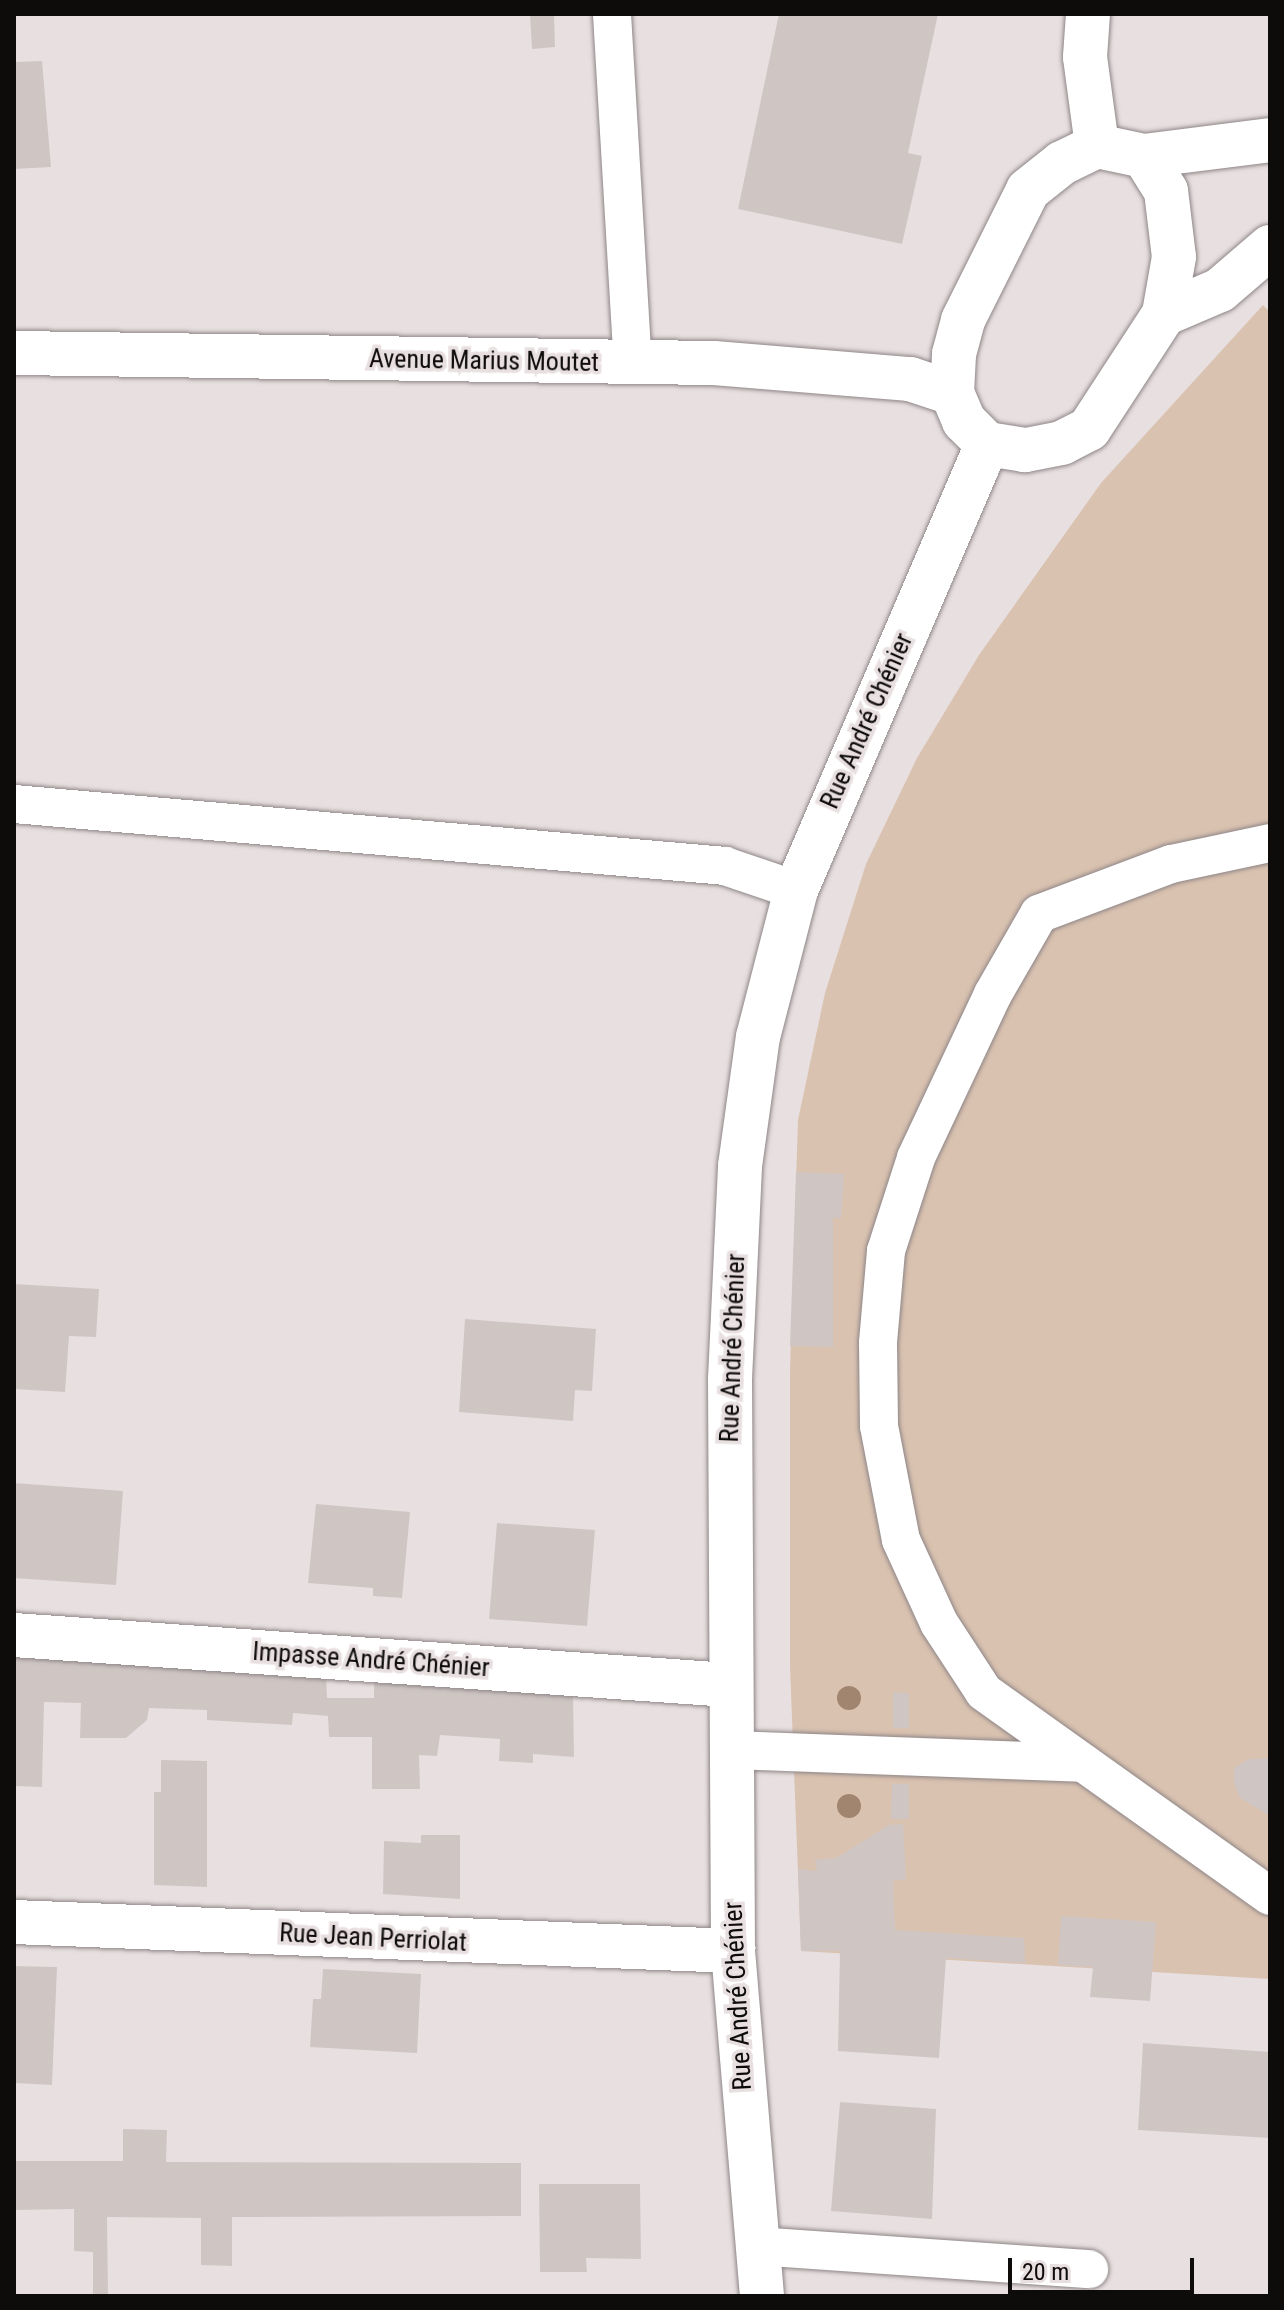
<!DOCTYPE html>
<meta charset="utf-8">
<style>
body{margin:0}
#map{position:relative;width:1284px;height:2310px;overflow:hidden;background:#e8dfe0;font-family:"Roboto Condensed",sans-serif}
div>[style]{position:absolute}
.green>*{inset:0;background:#dac2b0}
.building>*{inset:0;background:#cfc6c4}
.roads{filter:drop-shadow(0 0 2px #8e8687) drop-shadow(0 0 2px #8e8687)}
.service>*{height:38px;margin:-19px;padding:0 19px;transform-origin:19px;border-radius:19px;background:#fff}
.minor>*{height:44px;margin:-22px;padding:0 22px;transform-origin:22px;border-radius:22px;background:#fff}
.trees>*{width:24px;height:24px;margin:-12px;border-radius:50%;background:#a1856f}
span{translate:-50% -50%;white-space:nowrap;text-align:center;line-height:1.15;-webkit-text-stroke:7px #e8dfe0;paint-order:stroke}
.street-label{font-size:26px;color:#0e0b0b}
.frame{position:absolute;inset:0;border:16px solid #0e0b0b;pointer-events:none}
.scale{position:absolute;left:1008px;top:2258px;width:186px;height:36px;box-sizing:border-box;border:4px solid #0e0b0b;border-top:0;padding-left:10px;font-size:24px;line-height:28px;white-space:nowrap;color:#0e0b0b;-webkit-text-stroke:6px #e8dfe0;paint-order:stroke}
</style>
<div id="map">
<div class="green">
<i style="clip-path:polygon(1263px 305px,1270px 312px,1270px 1979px,801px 1951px,790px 1666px,790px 1370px,798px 1120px,825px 993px,866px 864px,917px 758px,979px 655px,1101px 483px)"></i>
</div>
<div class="building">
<i style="clip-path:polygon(530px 14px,554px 14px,555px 47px,532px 49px)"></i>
<i style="clip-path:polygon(779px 14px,938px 14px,908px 153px,922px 156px,902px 244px,738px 209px)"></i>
<i style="clip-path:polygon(42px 61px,51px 167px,14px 169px,14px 62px)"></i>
<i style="clip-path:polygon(796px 1172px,844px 1174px,841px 1218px,833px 1218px,833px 1347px,790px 1346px)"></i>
<i style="clip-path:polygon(14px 1284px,99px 1289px,96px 1337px,69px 1336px,65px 1392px,14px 1389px)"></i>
<i style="clip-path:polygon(465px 1319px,596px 1329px,592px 1391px,575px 1390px,573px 1421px,459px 1412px)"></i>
<i style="clip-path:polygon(14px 1483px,123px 1491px,116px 1585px,14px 1578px)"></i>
<i style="clip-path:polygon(316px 1504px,410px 1512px,402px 1598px,373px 1596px,373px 1588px,308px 1583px)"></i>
<i style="clip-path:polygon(497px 1523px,595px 1530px,587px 1626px,489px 1619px)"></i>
<i style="clip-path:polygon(14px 1653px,326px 1677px,327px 1698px,374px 1698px,374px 1680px,573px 1694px,574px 1757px,533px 1754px,533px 1763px,499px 1761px,500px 1739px,440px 1735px,437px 1756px,419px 1755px,420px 1789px,372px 1789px,372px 1737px,329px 1737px,328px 1716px,293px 1713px,292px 1725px,207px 1720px,207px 1710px,149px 1708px,147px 1720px,126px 1738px,80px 1738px,81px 1703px,44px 1702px,42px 1787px,14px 1786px)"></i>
<i style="clip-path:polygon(893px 1692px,909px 1693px,909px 1728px,893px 1728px)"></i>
<i style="clip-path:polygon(1270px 1758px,1270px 1816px,1240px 1798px,1234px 1784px,1234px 1768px,1249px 1759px)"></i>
<i style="clip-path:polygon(161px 1760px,207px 1761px,207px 1887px,154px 1885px,154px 1792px,161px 1792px)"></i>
<i style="clip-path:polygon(892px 1784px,909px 1784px,909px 1819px,891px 1819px)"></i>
<i style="clip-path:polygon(903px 1824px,906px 1879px,893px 1881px,895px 1930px,1024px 1938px,1025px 1963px,946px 1958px,939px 2058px,838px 2051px,840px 1951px,801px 1951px,798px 1869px,817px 1871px,815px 1860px,836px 1858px,889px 1825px)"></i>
<i style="clip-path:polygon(421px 1835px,460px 1835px,460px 1899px,383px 1894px,384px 1841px,421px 1843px)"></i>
<i style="clip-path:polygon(1061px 1916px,1156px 1922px,1150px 2001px,1090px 1997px,1093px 1967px,1058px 1965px)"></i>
<i style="clip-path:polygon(14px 1966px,57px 1967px,52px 2085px,14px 2083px)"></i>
<i style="clip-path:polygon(323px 1969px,421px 1974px,417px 2053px,310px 2047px,313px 1999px,321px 1999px)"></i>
<i style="clip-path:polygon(1143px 2043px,1270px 2052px,1270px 2138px,1138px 2130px)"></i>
<i style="clip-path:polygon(840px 2102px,936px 2109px,932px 2219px,831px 2211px)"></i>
<i style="clip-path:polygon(123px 2129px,167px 2130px,166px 2162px,521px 2163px,521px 2216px,232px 2217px,232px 2266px,201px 2265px,201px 2218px,107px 2217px,108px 2296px,93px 2296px,93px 2252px,74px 2251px,74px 2209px,14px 2210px,14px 2161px,123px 2161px)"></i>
<i style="clip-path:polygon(539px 2184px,640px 2184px,641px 2259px,586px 2258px,587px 2272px,540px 2272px)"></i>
</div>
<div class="roads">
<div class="service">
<i style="left:612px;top:14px;width:351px;rotate:86.6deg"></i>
<i style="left:14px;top:804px;width:714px;rotate:4.98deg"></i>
<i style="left:725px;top:866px;width:75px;rotate:18.7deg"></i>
<i style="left:1270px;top:843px;width:101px;rotate:168deg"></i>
<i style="left:1171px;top:864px;width:141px;rotate:159.3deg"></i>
<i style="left:1039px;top:914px;width:92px;rotate:119.9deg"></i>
<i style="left:993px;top:994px;width:181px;rotate:115.2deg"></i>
<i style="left:916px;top:1158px;width:98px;rotate:107.9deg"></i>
<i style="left:886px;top:1251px;width:92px;rotate:95deg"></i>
<i style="left:878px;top:1343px;width:83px;rotate:89.3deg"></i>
<i style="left:879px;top:1426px;width:116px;rotate:79.1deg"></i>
<i style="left:901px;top:1540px;width:91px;rotate:65.4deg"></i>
<i style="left:939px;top:1623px;width:82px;rotate:56.9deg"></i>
<i style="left:984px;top:1692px;width:351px;rotate:35.5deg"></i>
<i style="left:730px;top:1750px;width:353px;rotate:2.1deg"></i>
<i style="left:757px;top:2246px;width:333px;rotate:4deg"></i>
</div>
<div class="minor">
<i style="left:1088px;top:14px;width:43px;rotate:94deg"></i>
<i style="left:1085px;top:57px;width:90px;rotate:82.3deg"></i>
<i style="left:1097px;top:146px;width:48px;rotate:12deg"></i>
<i style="left:1144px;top:156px;width:41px;rotate:57.8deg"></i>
<i style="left:1166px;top:191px;width:66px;rotate:83.1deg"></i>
<i style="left:1174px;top:257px;width:58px;rotate:100deg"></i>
<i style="left:1164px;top:314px;width:137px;rotate:123.1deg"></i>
<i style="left:1089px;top:429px;width:30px;rotate:153deg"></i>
<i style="left:1062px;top:443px;width:38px;rotate:169deg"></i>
<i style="left:1025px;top:450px;width:38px;rotate:-171deg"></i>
<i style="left:987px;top:444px;width:33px;rotate:-135deg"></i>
<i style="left:964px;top:421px;width:30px;rotate:-113deg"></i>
<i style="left:952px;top:393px;width:39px;rotate:-87deg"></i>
<i style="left:954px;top:354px;width:35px;rotate:-75deg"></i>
<i style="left:963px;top:320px;width:145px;rotate:-63.4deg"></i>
<i style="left:1028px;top:190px;width:43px;rotate:-38.5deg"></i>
<i style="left:1062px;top:163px;width:39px;rotate:-26deg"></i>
<i style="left:1144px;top:156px;width:127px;rotate:-7.2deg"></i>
<i style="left:1164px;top:314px;width:61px;rotate:-23.2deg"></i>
<i style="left:1220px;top:290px;width:66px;rotate:-40.7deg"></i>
<i style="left:14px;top:353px;width:700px;rotate:0.82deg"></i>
<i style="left:714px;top:363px;width:197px;rotate:4.7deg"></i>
<i style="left:910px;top:379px;width:44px;rotate:18.4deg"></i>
<i style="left:14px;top:1635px;width:717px;rotate:4deg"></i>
<i style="left:14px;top:1922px;width:720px;rotate:2.31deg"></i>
<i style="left:762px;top:2296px;width:346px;rotate:-94.8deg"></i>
<i style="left:733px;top:1951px;width:572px;rotate:-90.3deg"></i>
<i style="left:730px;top:1379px;width:213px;rotate:-87.3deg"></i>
<i style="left:740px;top:1166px;width:130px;rotate:-82.1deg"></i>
<i style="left:758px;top:1037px;width:152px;rotate:-75.5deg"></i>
<i style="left:796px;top:890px;width:485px;rotate:-66.8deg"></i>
</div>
</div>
<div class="trees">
<i style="left:849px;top:1698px"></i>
<i style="left:849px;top:1806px"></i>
</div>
<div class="street-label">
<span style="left:484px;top:361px;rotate:1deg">Avenue Marius Moutet</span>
<span style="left:867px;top:721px;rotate:-66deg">Rue André Chénier</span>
<span style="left:733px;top:1348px;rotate:-88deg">Rue André Chénier</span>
<span style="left:371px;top:1660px;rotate:4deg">Impasse André Chénier</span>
<span style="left:373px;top:1938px;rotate:3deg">Rue Jean Perriolat</span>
<span style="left:738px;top:1996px;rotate:-93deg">Rue André Chénier</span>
</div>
<div class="frame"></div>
<div class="scale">20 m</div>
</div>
